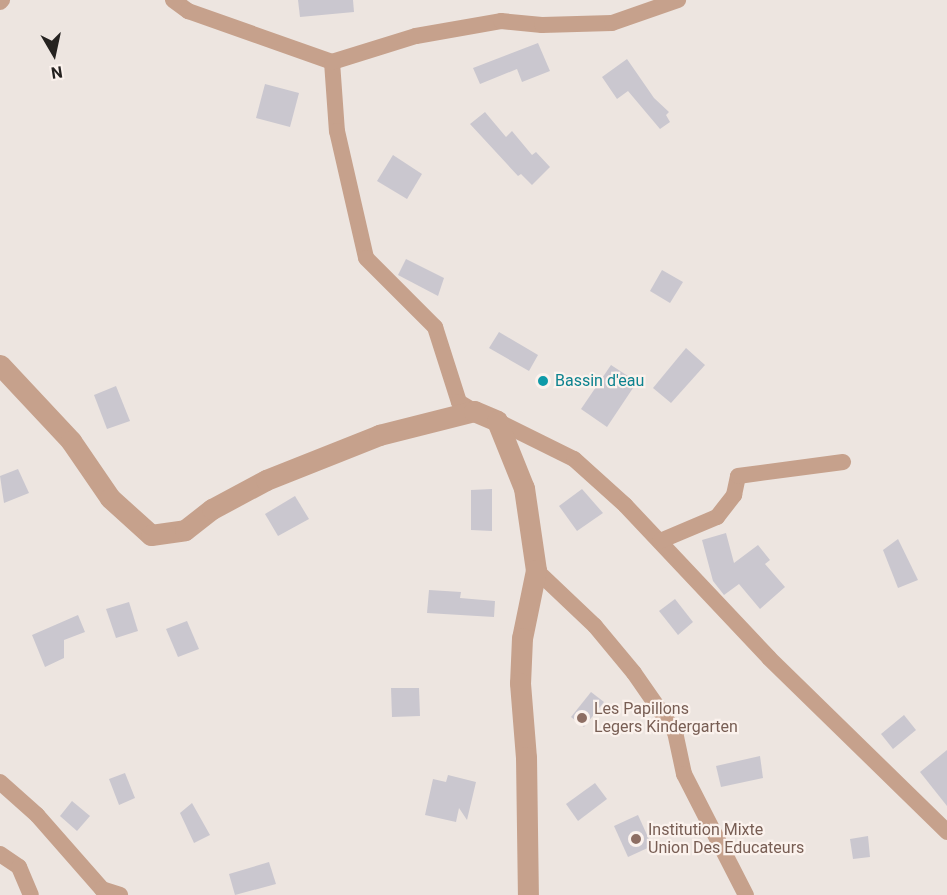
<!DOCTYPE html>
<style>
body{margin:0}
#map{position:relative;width:947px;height:895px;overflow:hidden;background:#ede5e0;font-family:Roboto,sans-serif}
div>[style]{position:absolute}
.building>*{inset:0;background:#cac7cf}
.minor>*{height:16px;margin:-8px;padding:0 8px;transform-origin:8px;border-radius:8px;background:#c6a18c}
.tertiary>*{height:21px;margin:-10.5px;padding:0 10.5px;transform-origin:10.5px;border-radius:10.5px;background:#c6a18c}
.dots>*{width:16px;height:16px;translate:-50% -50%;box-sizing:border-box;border:3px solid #fbf2ed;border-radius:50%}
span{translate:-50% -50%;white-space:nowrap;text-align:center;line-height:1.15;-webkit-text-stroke:4.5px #fbf2ed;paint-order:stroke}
.culture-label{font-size:16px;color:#0d838f}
.left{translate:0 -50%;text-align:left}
.education-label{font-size:16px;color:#785e54}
.north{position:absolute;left:24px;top:24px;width:60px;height:60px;-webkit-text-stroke:4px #fbf2ed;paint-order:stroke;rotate:171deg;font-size:16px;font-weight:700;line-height:24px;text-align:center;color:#252220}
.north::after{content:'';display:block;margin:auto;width:21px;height:27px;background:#252220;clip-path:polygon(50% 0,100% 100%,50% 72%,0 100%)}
</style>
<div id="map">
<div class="building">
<i style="clip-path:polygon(298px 0,353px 0,354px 12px,300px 17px)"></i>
<i style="clip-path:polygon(538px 43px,550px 71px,522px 82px,517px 69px,480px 84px,473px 68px)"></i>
<i style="clip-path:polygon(627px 59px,654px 98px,669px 112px,666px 115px,670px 122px,660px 129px,628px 91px,617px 99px,602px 77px)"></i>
<i style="clip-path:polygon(265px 84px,299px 93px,290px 127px,256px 118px)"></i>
<i style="clip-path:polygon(485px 112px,506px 137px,512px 131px,532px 155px,536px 152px,550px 167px,532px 185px,521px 174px,518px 176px,470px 124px)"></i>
<i style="clip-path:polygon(393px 155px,422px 174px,407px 199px,377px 181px)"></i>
<i style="clip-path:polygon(406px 259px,444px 278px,438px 296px,398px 275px)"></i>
<i style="clip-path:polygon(662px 270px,683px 282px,670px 303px,650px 291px)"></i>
<i style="clip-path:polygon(499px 332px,538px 355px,529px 371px,489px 348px)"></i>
<i style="clip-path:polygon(686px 348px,705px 365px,671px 403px,653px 388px)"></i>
<i style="clip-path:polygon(611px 365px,637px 382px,607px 427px,581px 409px)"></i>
<i style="clip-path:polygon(116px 386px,130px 421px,107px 429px,94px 395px)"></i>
<i style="clip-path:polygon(18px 469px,29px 493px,4px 503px,0 476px)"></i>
<i style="clip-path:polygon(492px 489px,492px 531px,471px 530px,471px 490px)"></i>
<i style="clip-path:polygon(582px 489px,603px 513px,577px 531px,559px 506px)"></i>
<i style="clip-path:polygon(295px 496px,309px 519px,278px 536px,265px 514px)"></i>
<i style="clip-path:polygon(726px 533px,734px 563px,758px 545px,770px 560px,765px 564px,785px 587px,760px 609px,739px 584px,724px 595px,713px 581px,702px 540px)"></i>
<i style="clip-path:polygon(898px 539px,918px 580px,898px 588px,883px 550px)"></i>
<i style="clip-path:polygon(429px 590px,461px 592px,460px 598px,495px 601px,494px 617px,427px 613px)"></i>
<i style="clip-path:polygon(675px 599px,693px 622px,678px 635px,659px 611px)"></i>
<i style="clip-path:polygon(129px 602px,138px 631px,116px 638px,106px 609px)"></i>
<i style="clip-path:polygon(78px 615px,85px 632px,64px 640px,64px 658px,45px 667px,32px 635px)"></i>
<i style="clip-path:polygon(187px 621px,199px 649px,178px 657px,166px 629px)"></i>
<i style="clip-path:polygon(391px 688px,419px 688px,420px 716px,392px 717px)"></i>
<i style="clip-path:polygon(591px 692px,604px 702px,584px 727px,571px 717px)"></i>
<i style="clip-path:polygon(904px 715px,916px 730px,893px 749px,881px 734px)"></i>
<i style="clip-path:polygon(947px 750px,947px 806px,920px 772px)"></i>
<i style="clip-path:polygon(760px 756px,763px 778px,721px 787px,716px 766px)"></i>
<i style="clip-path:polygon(125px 773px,135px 798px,119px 805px,109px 779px)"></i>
<i style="clip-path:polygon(448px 775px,476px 782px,467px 820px,459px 808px,456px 822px,425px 815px,433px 779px,446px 782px)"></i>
<i style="clip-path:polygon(595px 783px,607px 799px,578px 821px,566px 804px)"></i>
<i style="clip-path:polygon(72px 801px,90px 816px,77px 831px,60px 816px)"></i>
<i style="clip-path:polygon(192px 803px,210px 835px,194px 843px,180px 813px)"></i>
<i style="clip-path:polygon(638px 815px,652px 846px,628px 857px,614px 826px)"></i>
<i style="clip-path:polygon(868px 836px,870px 857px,853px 859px,850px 839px)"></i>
<i style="clip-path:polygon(269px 862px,276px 884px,235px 895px,229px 874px)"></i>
</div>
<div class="minor">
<i style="left:173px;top:0;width:19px;rotate:36deg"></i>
<i style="left:188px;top:11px;width:153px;rotate:19.5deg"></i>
<i style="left:332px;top:62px;width:69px;rotate:85.9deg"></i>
<i style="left:337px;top:131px;width:130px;rotate:77.1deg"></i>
<i style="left:366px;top:258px;width:98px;rotate:45deg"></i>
<i style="left:435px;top:327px;width:79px;rotate:72.3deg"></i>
<i style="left:459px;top:402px;width:17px;rotate:31deg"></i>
<i style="left:0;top:2px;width:3px;rotate:-45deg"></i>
<i style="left:332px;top:62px;width:88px;rotate:-17.2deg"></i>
<i style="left:416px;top:36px;width:86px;rotate:-10deg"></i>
<i style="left:501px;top:21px;width:41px;rotate:5.6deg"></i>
<i style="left:542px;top:25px;width:70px;rotate:-1.6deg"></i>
<i style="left:612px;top:23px;width:70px;rotate:-19.2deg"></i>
<i style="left:497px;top:421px;width:86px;rotate:26.3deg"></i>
<i style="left:574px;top:459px;width:69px;rotate:42deg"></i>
<i style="left:625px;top:505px;width:210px;rotate:46.7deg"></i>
<i style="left:769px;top:658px;width:249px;rotate:44.3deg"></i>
<i style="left:660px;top:541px;width:62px;rotate:-22.8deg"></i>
<i style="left:717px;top:517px;width:28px;rotate:-52deg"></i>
<i style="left:734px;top:495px;width:19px;rotate:-78deg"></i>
<i style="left:738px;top:476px;width:106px;rotate:-7.6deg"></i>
<i style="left:536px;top:570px;width:81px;rotate:43.5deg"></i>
<i style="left:595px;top:626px;width:61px;rotate:50.3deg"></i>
<i style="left:634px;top:673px;width:72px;rotate:55.2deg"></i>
<i style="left:675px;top:732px;width:43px;rotate:77.9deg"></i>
<i style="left:684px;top:774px;width:136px;rotate:62.9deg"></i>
<i style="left:0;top:782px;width:50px;rotate:41.7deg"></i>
<i style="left:37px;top:815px;width:98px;rotate:48.7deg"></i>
<i style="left:102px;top:889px;width:19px;rotate:18deg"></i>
<i style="left:0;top:854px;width:23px;rotate:34deg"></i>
<i style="left:19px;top:867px;width:30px;rotate:67deg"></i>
</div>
<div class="tertiary">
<i style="left:0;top:365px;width:104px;rotate:46.9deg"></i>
<i style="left:71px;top:441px;width:69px;rotate:55.6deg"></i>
<i style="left:110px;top:498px;width:55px;rotate:42.1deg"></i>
<i style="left:151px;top:535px;width:34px;rotate:-8deg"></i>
<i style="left:185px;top:530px;width:34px;rotate:-38deg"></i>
<i style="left:212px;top:509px;width:61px;rotate:-28.2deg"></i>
<i style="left:266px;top:480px;width:122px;rotate:-21.7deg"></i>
<i style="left:379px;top:435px;width:98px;rotate:-14.2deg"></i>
<i style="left:474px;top:411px;width:25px;rotate:23deg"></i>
<i style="left:497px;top:421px;width:72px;rotate:68.1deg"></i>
<i style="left:524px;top:488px;width:83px;rotate:81.7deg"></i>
<i style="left:536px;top:570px;width:69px;rotate:101.6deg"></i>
<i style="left:522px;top:638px;width:45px;rotate:92.5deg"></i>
<i style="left:520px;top:683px;width:74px;rotate:85.4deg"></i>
<i style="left:526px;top:757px;width:138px;rotate:89.2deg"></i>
</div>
<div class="dots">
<i style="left:543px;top:381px;background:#0f9aa8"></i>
<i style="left:582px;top:718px;background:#8d6e63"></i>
<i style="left:636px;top:839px;background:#8d6e63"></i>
</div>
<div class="culture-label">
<span class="left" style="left:555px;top:381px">Bassin d'eau</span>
</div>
<div class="education-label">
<span class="left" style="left:594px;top:718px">Les Papillons<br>Legers Kindergarten</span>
<span class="left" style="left:648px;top:839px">Institution Mixte<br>Union Des Educateurs</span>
</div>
<div class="north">N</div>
</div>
